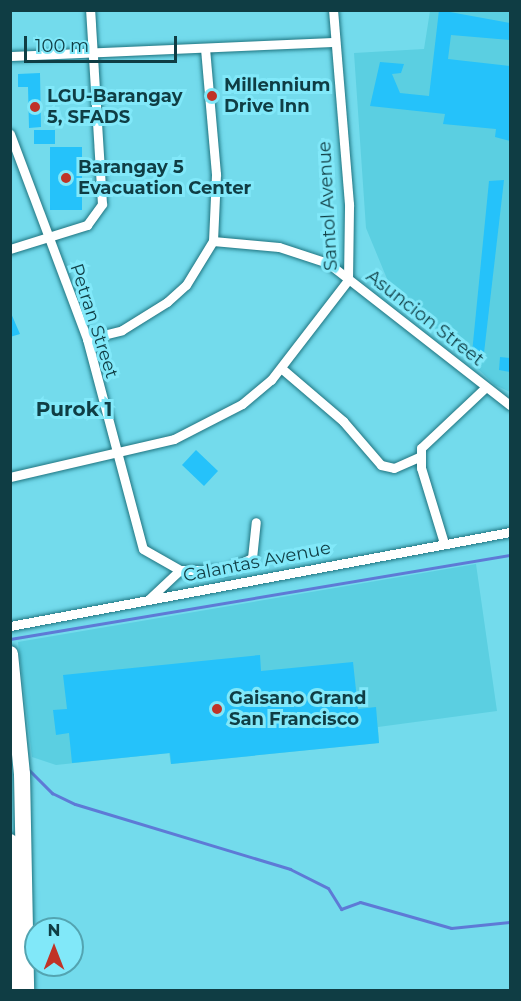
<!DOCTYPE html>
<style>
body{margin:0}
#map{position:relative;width:521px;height:1001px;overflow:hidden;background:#73dbec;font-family:Montserrat,sans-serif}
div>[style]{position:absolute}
.built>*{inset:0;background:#5bcfe1}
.stream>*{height:3px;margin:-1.5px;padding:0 1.5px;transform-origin:1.5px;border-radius:1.5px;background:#5e7ad6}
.building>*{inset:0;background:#25c2fa}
.roads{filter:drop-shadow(0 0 2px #1f7480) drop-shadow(0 0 2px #1f7480)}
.street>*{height:9px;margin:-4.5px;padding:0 4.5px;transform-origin:4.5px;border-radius:4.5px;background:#fff}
.highway>*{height:16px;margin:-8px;padding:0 8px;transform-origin:8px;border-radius:8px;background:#fff}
.dots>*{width:16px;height:16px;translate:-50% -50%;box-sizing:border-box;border:3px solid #81e8f9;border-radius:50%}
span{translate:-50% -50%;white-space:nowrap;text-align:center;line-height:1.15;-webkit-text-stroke:6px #81e8f9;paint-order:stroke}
.poi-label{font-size:18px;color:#0f3d44;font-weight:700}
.left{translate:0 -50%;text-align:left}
.street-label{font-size:18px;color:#0f3d44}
.neighbourhood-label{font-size:20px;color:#0f3d44;font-weight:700}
.frame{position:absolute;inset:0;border:12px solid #0f3d44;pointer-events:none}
.north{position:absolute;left:24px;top:917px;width:60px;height:60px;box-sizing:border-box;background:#81e8f9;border:2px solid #53a4b1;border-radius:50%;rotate:0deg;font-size:16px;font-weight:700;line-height:24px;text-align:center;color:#0f3d44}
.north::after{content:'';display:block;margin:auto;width:21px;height:27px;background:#c03327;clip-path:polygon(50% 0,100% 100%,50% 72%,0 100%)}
.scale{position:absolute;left:24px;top:36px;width:153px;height:27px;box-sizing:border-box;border:3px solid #0f3d44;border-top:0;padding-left:8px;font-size:18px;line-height:21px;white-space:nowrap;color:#0f3d44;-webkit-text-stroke:4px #81e8f9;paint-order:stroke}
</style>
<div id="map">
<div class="built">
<i style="clip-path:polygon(430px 11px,510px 11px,510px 392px,495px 385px,390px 286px,366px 228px,354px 53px,424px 49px)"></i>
<i style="clip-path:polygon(476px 564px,497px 711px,378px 727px,379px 743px,171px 764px,169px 753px,56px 765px,32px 757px,18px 642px)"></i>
</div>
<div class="stream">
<i style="left:10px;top:639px;width:507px;rotate:-9.54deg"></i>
<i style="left:29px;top:770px;width:33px;rotate:45deg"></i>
<i style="left:52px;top:793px;width:25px;rotate:26deg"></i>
<i style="left:75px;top:804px;width:225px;rotate:16.8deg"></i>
<i style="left:290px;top:869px;width:42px;rotate:26.6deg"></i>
<i style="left:328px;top:888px;width:25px;rotate:58deg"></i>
<i style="left:341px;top:909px;width:20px;rotate:-20deg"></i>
<i style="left:360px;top:902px;width:95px;rotate:15.9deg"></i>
<i style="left:451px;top:928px;width:59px;rotate:-5.8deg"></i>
</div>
<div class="building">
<i style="clip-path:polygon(439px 10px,510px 23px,510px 40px,451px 35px,448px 59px,510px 66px,510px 141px,495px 137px,496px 129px,443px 124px,445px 114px,370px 106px,380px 62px,404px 64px,401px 73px,392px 74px,400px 93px,429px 96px)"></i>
<i style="clip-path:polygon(40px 73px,41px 127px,29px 128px,28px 87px,18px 87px,18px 74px)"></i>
<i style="clip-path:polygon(34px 130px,55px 130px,55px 144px,34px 144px)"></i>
<i style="clip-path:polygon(50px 147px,82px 147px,82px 210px,50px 210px)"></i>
<i style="clip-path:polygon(504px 180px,484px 353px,472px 353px,489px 181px)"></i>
<i style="clip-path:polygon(10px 311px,20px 334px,10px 337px)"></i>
<i style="clip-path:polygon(500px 357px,510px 358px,510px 372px,499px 370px)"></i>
<i style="clip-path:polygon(196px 450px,218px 471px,204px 486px,182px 465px)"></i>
<i style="clip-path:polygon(260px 655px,261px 671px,353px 662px,358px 709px,376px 707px,379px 743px,171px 764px,170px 753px,72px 763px,69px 733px,56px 735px,53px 710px,67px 709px,63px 675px)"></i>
</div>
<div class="roads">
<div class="street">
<i style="left:10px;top:56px;width:324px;rotate:-2.5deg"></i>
<i style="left:10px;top:134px;width:219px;rotate:69.4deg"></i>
<i style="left:87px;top:339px;width:217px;rotate:75.1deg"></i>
<i style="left:143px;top:549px;width:43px;rotate:29.6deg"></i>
<i style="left:180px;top:570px;width:46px"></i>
<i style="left:226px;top:570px;width:29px;rotate:-25deg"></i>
<i style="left:252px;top:558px;width:36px;rotate:-84deg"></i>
<i style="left:213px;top:241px;width:66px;rotate:5.2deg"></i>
<i style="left:279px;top:247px;width:52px;rotate:18.1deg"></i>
<i style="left:328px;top:263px;width:231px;rotate:38deg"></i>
<i style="left:10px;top:249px;width:81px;rotate:-17.3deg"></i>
<i style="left:87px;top:225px;width:26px;rotate:-54deg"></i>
<i style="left:102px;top:204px;width:194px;rotate:-93.5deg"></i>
<i style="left:87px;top:339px;width:36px;rotate:-14deg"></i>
<i style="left:122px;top:330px;width:53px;rotate:-31.9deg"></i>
<i style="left:167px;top:302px;width:25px;rotate:-42deg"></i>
<i style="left:186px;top:285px;width:52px;rotate:-58.5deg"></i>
<i style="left:213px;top:241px;width:67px;rotate:-87.4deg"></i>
<i style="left:216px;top:174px;width:125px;rotate:-95deg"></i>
<i style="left:281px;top:368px;width:82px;rotate:40.5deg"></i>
<i style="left:343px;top:421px;width:58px;rotate:49.2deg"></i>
<i style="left:381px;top:465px;width:13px;rotate:13deg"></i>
<i style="left:394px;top:468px;width:27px;rotate:-24deg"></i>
<i style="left:10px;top:477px;width:168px;rotate:-13deg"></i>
<i style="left:174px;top:439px;width:76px;rotate:-27.2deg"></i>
<i style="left:242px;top:404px;width:38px;rotate:-40deg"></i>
<i style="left:271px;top:380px;width:126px;rotate:-52.4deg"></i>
<i style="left:348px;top:280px;width:76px;rotate:-89.2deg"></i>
<i style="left:349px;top:204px;width:195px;rotate:-94.7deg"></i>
<i style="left:444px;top:543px;width:78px;rotate:-107deg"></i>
<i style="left:421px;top:468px;width:20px;rotate:-90deg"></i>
<i style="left:421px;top:448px;width:89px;rotate:-43.2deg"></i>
<i style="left:149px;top:599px;width:42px;rotate:-43.1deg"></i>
<i style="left:10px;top:626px;width:509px;rotate:-10.65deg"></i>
</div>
<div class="highway">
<i style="left:10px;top:654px;width:121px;rotate:84.3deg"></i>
<i style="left:22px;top:774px;width:216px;rotate:88.9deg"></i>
<i style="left:10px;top:842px;width:148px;rotate:89.6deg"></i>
</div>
</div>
<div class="dots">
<i style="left:212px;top:96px;background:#c03327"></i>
<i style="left:35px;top:107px;background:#c03327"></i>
<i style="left:66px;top:178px;background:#c03327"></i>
<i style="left:217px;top:709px;background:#c03327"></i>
</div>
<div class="poi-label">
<span class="left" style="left:224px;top:96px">Millennium<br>Drive Inn</span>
<span class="left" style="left:47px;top:107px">LGU-Barangay<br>5, SFADS</span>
<span class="left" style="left:78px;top:178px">Barangay 5<br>Evacuation Center</span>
<span class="left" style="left:229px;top:709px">Gaisano Grand<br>San Francisco</span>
</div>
<div class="street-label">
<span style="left:328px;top:206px;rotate:-93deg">Santol Avenue</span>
<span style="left:425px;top:318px;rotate:38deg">Asuncion Street</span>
<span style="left:94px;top:321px;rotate:72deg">Petran Street</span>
<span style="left:257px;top:562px;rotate:-11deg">Calantas Avenue</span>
</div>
<div class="neighbourhood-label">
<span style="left:74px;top:409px">Purok 1</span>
</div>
<div class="frame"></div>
<div class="north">N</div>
<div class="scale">100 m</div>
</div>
